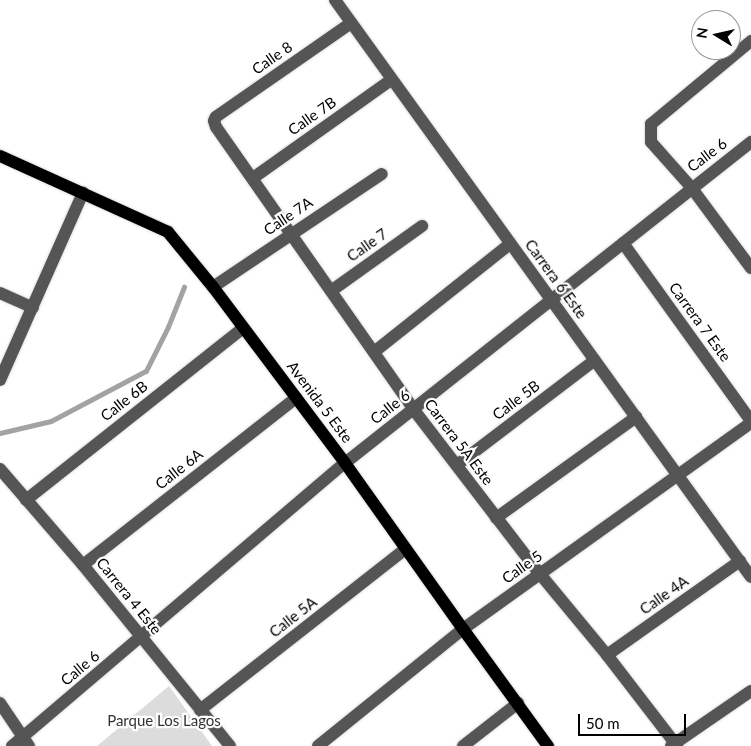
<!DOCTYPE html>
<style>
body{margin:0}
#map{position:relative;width:751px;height:746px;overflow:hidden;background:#fff;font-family:Lato,sans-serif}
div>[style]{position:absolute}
.green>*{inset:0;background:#dcdcdc}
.stream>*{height:4.5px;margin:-2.25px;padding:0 2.25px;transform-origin:2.25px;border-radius:2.25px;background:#a3a3a3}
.roads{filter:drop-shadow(0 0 1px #dbdbdb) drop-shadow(0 0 1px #dbdbdb)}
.minor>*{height:12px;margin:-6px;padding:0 6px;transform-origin:6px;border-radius:6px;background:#555}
.major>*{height:12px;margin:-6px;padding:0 6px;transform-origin:6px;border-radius:6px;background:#000}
span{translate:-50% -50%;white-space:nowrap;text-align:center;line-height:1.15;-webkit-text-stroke:4.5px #fff;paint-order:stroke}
.street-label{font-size:15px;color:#000}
.park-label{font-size:15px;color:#333}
.north{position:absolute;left:691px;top:10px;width:50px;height:50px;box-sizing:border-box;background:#fff;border:1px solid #999;border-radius:50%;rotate:279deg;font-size:14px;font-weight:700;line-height:20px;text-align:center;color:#000}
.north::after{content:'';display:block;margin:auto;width:18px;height:22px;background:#000;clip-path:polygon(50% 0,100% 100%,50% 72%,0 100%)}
.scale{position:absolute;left:578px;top:714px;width:108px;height:22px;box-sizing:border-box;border:2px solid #000;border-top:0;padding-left:6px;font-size:15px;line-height:18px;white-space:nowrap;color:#000;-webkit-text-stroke:4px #fff;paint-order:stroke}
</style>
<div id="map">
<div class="green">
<i style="clip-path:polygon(169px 686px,212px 746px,97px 746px)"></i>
</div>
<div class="stream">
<i style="left:0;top:433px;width:52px;rotate:-13.2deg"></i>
<i style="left:51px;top:421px;width:107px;rotate:-27.8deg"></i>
<i style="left:146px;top:371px;width:49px;rotate:-63.4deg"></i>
<i style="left:168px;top:327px;width:43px;rotate:-68.2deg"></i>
</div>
<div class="roads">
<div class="minor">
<i style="left:335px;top:0;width:711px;rotate:54.21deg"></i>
<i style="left:351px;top:23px;width:165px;rotate:145.2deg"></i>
<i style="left:216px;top:117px;width:4px;rotate:117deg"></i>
<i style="left:214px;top:121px;width:6px;rotate:72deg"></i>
<i style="left:216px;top:127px;width:345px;rotate:55deg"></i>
<i style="left:414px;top:410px;width:207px;rotate:52.5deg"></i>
<i style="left:540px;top:574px;width:105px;rotate:50.4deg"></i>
<i style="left:607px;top:655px;width:115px;rotate:52.4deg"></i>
<i style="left:751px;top:41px;width:130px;rotate:140.3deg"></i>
<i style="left:651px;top:124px;width:18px;rotate:90deg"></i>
<i style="left:651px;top:142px;width:60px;rotate:48.4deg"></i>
<i style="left:691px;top:187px;width:101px;rotate:53.5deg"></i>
<i style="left:253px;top:178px;width:169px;rotate:-35.4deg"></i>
<i style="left:623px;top:243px;width:219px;rotate:54.3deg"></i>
<i style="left:213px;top:287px;width:203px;rotate:-33.8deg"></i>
<i style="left:331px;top:291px;width:112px;rotate:-35.5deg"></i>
<i style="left:0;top:293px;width:36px;rotate:24deg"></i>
<i style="left:374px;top:352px;width:174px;rotate:-38.5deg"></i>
<i style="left:0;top:380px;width:205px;rotate:-66.1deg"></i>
<i style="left:457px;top:465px;width:173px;rotate:-37.3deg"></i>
<i style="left:0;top:469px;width:127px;rotate:49.2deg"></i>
<i style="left:83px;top:565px;width:233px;rotate:50.9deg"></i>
<i style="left:26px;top:500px;width:277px;rotate:-38.4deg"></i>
<i style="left:496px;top:518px;width:173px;rotate:-35.8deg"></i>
<i style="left:83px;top:565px;width:271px;rotate:-38.1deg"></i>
<i style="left:607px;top:655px;width:163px;rotate:-35.3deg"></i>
<i style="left:0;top:703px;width:52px;rotate:56deg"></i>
<i style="left:200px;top:710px;width:261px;rotate:-38.1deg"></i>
<i style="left:12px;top:746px;width:437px;rotate:-40.4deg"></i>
<i style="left:345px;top:463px;width:518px;rotate:-38.33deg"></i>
<i style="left:318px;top:746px;width:186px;rotate:-38.9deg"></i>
<i style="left:463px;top:629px;width:354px;rotate:-35.6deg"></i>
<i style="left:463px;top:746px;width:70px;rotate:-38deg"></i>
<i style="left:671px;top:746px;width:97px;rotate:-34.5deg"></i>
</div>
<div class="major">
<i style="left:0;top:156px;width:184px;rotate:24.3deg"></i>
<i style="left:168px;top:232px;width:71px;rotate:50.7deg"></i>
<i style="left:213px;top:287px;width:220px;rotate:53.1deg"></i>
<i style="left:345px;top:463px;width:204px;rotate:54.6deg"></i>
<i style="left:463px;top:629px;width:145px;rotate:54deg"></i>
</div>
</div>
<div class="street-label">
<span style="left:272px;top:58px;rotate:-35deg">Calle 8</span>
<span style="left:312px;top:116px;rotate:-35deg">Calle 7B</span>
<span style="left:707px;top:155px;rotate:-37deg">Calle 6</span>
<span style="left:288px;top:216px;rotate:-34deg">Calle 7A</span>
<span style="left:367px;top:245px;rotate:-35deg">Calle 7</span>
<span style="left:556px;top:279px;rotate:54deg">Carrera 6 Este</span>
<span style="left:700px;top:322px;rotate:54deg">Carrera 7 Este</span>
<span style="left:516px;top:400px;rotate:-37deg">Calle 5B</span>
<span style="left:124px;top:401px;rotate:-38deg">Calle 6B</span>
<span style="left:320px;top:402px;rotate:53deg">Avenida 5 Este</span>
<span style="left:390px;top:407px;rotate:-38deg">Calle 6</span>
<span style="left:459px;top:442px;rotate:53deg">Carrera 5A Este</span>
<span style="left:179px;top:469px;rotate:-38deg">Calle 6A</span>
<span style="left:522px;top:567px;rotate:-35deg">Calle 5</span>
<span style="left:664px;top:595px;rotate:-35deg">Calle 4A</span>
<span style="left:129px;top:596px;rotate:51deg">Carrera 4 Este</span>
<span style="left:293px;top:617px;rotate:-38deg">Calle 5A</span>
<span style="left:80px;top:668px;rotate:-40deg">Calle 6</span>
</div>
<div class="park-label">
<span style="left:164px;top:721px">Parque Los Lagos</span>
</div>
<div class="north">N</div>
<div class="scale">50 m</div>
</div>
